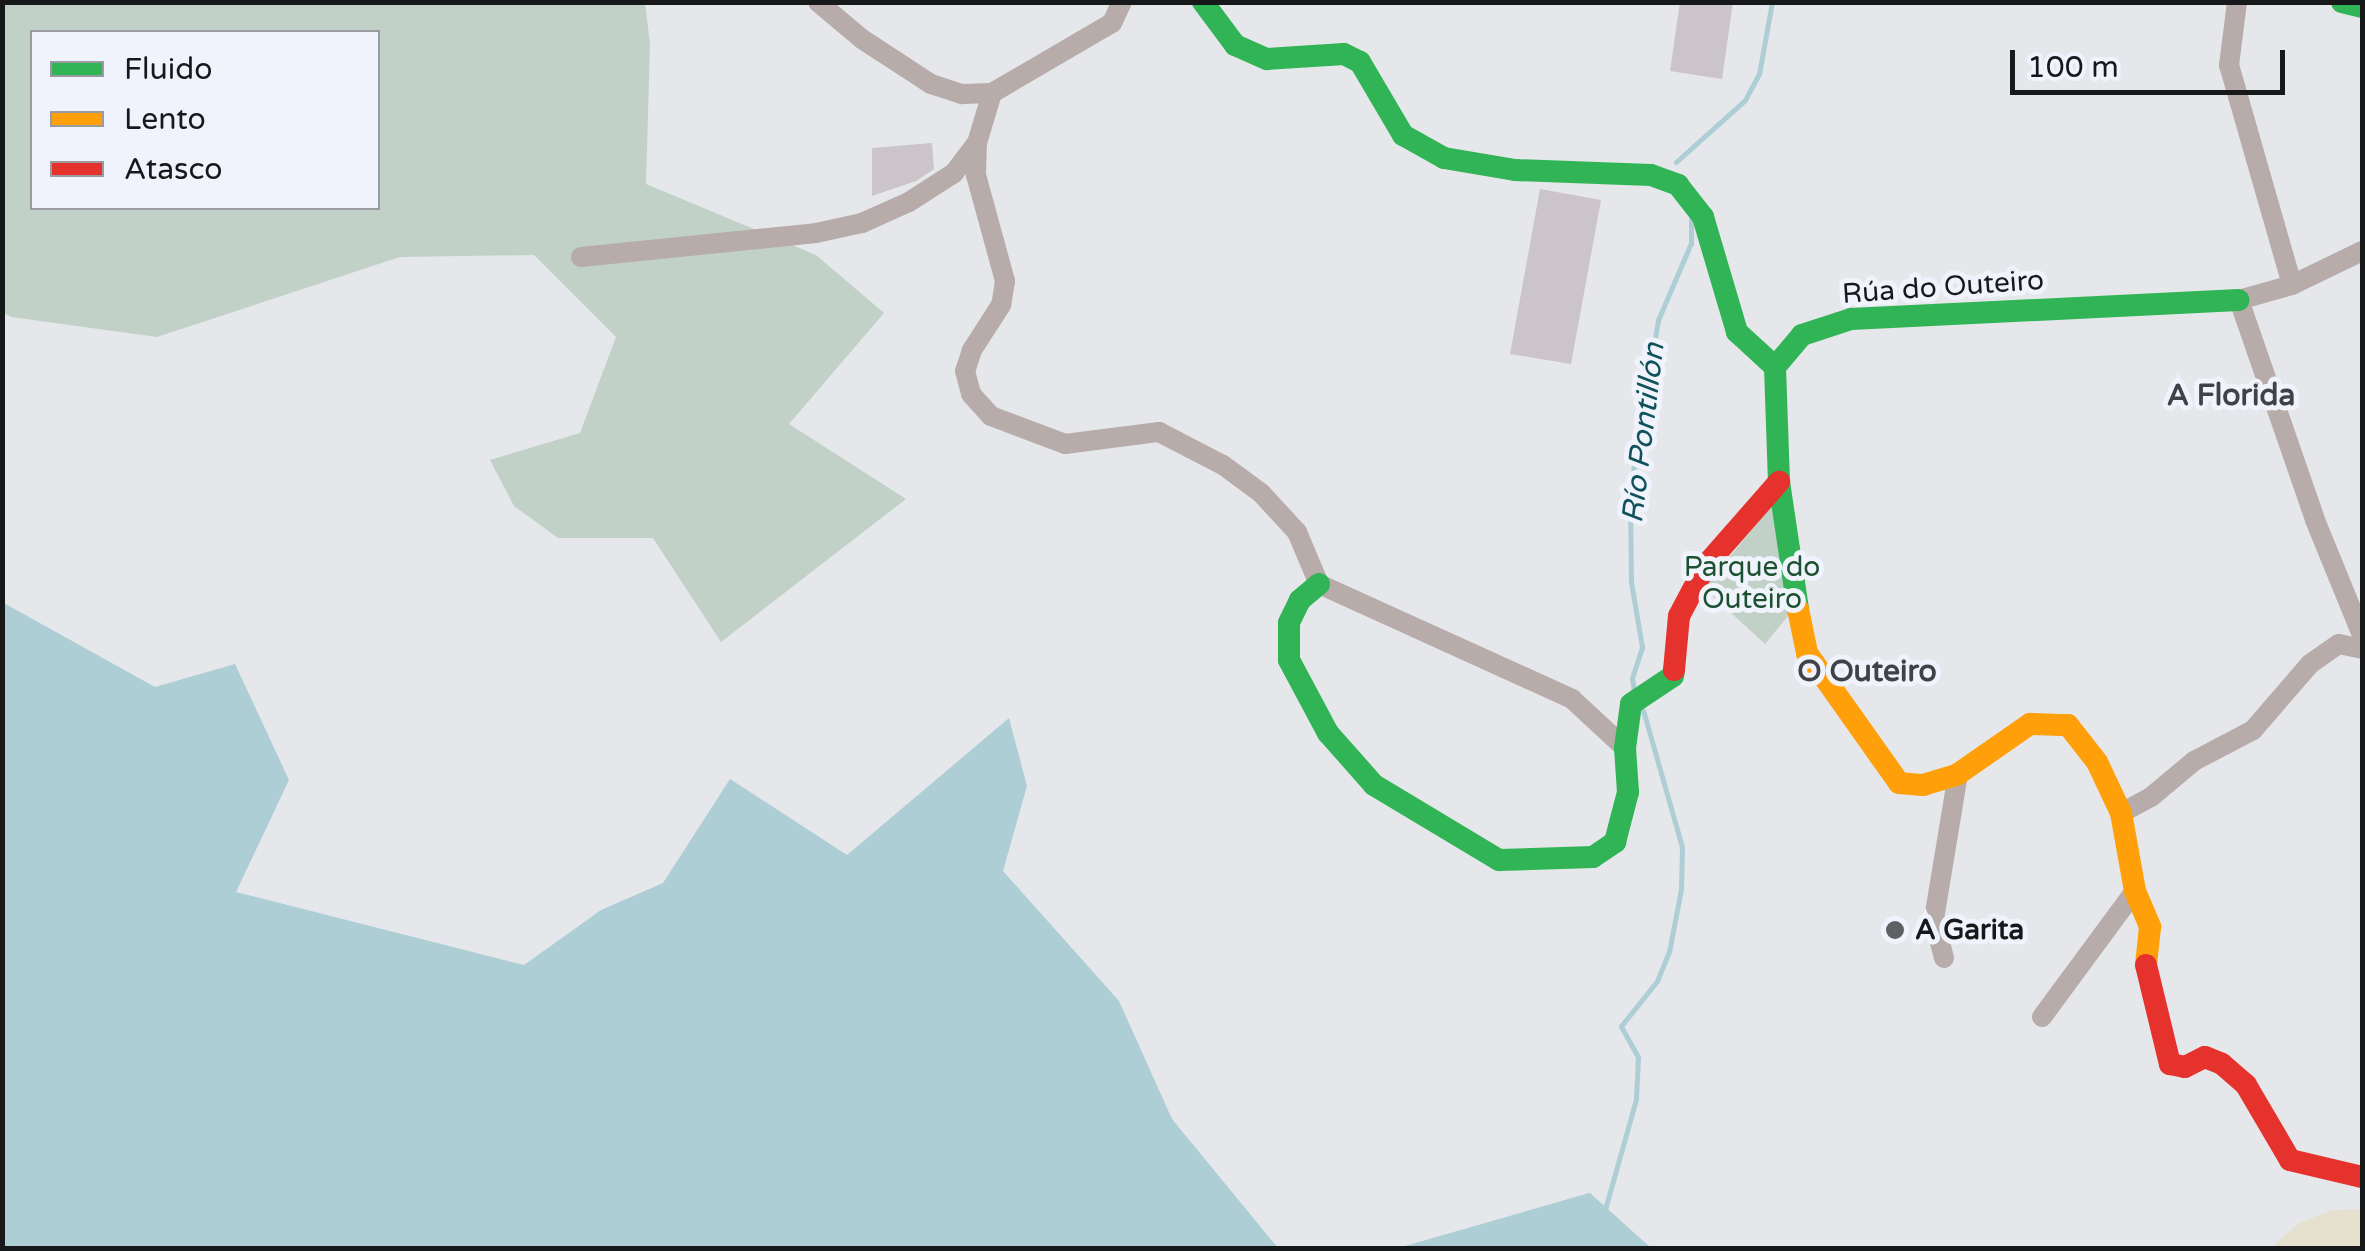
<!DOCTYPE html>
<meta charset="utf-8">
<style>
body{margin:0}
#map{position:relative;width:2365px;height:1251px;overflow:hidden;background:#e5e7eb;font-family:"Varela Round",sans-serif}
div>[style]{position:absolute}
.green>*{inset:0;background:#c1d1c8}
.sand>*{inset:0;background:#e6e1ce}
.water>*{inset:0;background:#aeced6}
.stream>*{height:5px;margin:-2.5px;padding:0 2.5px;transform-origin:2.5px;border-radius:2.5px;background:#aeced6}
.building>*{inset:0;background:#cbc4c8}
.street>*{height:20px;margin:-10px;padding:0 10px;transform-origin:10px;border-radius:10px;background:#b7acaa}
.fast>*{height:22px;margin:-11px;padding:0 11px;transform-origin:11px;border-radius:11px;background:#30b455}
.slow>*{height:22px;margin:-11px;padding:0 11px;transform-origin:11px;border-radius:11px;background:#ff9f0a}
.jam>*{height:22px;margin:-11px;padding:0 11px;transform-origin:11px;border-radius:11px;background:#e5322d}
.dots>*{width:28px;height:28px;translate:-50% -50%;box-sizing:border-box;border:5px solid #f0f3fb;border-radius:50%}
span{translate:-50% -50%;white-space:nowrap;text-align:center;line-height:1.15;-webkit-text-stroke:10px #f0f3fb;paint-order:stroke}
.street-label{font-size:28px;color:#17181a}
.park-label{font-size:28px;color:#1b5130}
.poi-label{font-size:28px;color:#17181a;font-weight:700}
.left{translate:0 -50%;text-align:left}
.neighbourhood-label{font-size:30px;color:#404248;font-weight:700}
.water-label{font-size:30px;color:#10525c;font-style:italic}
.frame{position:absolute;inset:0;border:5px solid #17181a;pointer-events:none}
.legend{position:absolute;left:30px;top:30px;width:350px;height:180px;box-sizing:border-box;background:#f0f3fb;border:2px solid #999ba1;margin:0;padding:12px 18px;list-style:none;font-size:30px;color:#17181a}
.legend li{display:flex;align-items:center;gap:20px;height:50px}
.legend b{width:50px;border:2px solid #999ba1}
.scale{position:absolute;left:2010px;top:50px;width:275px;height:45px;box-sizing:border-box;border:5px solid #17181a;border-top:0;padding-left:12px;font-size:30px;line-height:35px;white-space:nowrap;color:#17181a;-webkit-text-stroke:8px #f0f3fb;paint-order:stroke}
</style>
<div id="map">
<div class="green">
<i style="clip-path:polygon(evenodd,2px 3px,645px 3px,650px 44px,646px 184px,816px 255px,884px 313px,789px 424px,906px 499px,721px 642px,653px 538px,558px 538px,514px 506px,490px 460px,580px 433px,616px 337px,534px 255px,400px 257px,157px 337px,11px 317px,2px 312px,2px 3px,32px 32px,378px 32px,378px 208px,32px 208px,32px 32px)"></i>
<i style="clip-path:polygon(1774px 503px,1792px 611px,1765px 644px,1704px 588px)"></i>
</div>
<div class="sand">
<i style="clip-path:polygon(2362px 1209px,2362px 1248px,2275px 1248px,2276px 1243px,2299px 1223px,2333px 1210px)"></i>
</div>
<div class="water">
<i style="clip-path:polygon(2px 602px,155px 687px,235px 664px,289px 780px,236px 892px,524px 965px,601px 910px,663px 883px,730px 779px,847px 855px,1009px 718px,1027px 786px,1003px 871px,1119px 1001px,1172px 1119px,1278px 1248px,3px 1248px)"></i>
<i style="clip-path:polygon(1590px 1193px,1651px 1248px,1398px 1248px,1589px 1193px)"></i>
</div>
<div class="stream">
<i style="left:1676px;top:162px;width:93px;rotate:-41.9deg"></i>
<i style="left:1745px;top:100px;width:30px;rotate:-62deg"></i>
<i style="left:1759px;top:74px;width:73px;rotate:-79.8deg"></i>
<i style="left:1634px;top:691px;width:13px;rotate:-99deg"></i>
<i style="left:1632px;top:678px;width:33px;rotate:-72deg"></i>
<i style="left:1642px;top:647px;width:66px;rotate:-99.6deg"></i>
<i style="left:1631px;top:582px;width:79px;rotate:-90.7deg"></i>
<i style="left:1630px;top:503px;width:59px;rotate:-84.2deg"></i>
<i style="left:1636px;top:444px;width:126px;rotate:-79.9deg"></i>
<i style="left:1658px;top:320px;width:84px;rotate:-66.8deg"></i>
<i style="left:1691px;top:243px;width:24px;rotate:-90deg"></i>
<i style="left:1604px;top:1213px;width:118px;rotate:-74.3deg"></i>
<i style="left:1636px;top:1099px;width:42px;rotate:-87.3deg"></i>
<i style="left:1638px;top:1057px;width:35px;rotate:-119deg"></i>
<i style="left:1621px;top:1026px;width:58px;rotate:-51.3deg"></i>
<i style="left:1657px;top:981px;width:31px;rotate:-68deg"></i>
<i style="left:1669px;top:952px;width:64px;rotate:-79.2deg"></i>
<i style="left:1681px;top:889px;width:42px;rotate:-88.6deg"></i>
<i style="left:1682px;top:847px;width:142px;rotate:-105.9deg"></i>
</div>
<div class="building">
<i style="clip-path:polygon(1680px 2px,1733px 2px,1722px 79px,1670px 71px)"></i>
<i style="clip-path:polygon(932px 143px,934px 169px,916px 181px,872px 196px,872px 148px)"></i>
<i style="clip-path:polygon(1540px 189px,1601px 200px,1571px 364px,1510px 354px)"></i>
</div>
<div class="street">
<i style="left:818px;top:2px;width:57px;rotate:40.1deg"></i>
<i style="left:862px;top:39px;width:82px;rotate:33.1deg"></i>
<i style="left:931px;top:84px;width:33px;rotate:18deg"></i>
<i style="left:962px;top:94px;width:30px;rotate:-2deg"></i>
<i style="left:992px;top:93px;width:139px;rotate:-30.3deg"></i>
<i style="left:1112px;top:23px;width:23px;rotate:-65deg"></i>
<i style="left:2237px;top:2px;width:64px;rotate:97.2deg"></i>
<i style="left:2229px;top:65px;width:229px;rotate:74deg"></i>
<i style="left:992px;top:93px;width:52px;rotate:106.7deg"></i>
<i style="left:977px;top:143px;width:32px;rotate:92deg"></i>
<i style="left:976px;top:175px;width:110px;rotate:74.7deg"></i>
<i style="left:1005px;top:281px;width:24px;rotate:99deg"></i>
<i style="left:1001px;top:305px;width:54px;rotate:122.8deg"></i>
<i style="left:972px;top:350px;width:22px;rotate:108deg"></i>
<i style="left:965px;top:371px;width:24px;rotate:75deg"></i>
<i style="left:971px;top:394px;width:30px;rotate:48deg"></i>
<i style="left:991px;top:416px;width:79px;rotate:20.7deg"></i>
<i style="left:1065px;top:444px;width:95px;rotate:-7.3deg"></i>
<i style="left:1159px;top:432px;width:72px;rotate:27.3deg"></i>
<i style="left:1223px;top:465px;width:47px;rotate:36.4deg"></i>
<i style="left:1261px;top:493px;width:53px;rotate:47.3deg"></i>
<i style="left:1297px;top:532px;width:56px;rotate:67.1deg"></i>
<i style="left:1319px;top:584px;width:278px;rotate:24.4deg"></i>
<i style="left:1572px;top:699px;width:72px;rotate:42.8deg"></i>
<i style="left:2362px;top:251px;width:78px;rotate:154.1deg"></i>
<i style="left:2292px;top:285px;width:55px;rotate:164.2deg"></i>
<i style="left:2239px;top:300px;width:233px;rotate:70.9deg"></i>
<i style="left:2315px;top:520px;width:124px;rotate:67.8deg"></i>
<i style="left:581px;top:257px;width:236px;rotate:-5.8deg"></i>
<i style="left:816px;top:233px;width:47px;rotate:-12.3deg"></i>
<i style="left:862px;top:223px;width:51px;rotate:-24.1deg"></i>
<i style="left:909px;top:202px;width:54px;rotate:-32.8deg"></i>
<i style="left:954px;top:173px;width:38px;rotate:-53deg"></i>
<i style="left:2121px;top:813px;width:34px;rotate:-28deg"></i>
<i style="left:2151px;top:797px;width:56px;rotate:-39.9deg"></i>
<i style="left:2194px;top:761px;width:67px;rotate:-27.7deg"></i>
<i style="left:2253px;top:730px;width:87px;rotate:-49.2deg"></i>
<i style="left:2310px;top:664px;width:35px;rotate:-35deg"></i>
<i style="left:2339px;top:644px;width:24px;rotate:12deg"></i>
<i style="left:1944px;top:958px;width:40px;rotate:-104.4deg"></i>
<i style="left:1934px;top:919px;width:147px;rotate:-80.6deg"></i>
<i style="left:2042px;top:1017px;width:157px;rotate:-53.6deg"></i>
</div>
<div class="fast">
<i style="left:1203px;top:2px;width:54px;rotate:53.3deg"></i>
<i style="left:1235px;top:45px;width:35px;rotate:24deg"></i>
<i style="left:1267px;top:59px;width:77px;rotate:-3.7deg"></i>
<i style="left:1344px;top:54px;width:18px;rotate:27deg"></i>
<i style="left:1360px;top:62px;width:85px;rotate:59.5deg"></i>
<i style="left:1403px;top:135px;width:47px;rotate:29.3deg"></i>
<i style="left:1444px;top:158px;width:72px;rotate:9.6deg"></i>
<i style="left:1515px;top:170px;width:136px;rotate:2.1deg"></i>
<i style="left:1651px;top:175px;width:29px;rotate:20deg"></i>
<i style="left:1678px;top:185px;width:41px;rotate:52deg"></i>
<i style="left:1703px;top:217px;width:120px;rotate:73.5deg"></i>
<i style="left:1737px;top:332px;width:52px;rotate:42.6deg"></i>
<i style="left:2342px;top:2px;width:21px;rotate:14deg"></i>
<i style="left:1319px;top:584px;width:25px;rotate:140deg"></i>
<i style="left:1300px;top:600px;width:25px;rotate:116deg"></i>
<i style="left:1289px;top:623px;width:37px;rotate:90deg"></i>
<i style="left:1289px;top:660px;width:83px;rotate:61.9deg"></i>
<i style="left:1328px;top:733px;width:69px;rotate:48.5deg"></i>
<i style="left:1374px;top:785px;width:146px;rotate:31deg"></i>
<i style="left:1499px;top:860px;width:94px;rotate:-1.8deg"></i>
<i style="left:1593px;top:857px;width:27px;rotate:-34deg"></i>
<i style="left:1615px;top:842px;width:52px;rotate:-75.4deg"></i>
<i style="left:1628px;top:792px;width:44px;rotate:-93.9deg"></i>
<i style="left:1625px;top:748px;width:44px;rotate:-82.2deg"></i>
<i style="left:1631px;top:704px;width:50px;rotate:-33.7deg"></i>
<i style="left:1673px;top:676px;width:6px;rotate:-81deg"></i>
<i style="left:1798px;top:609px;width:128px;rotate:-98.5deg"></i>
<i style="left:1779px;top:482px;width:115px;rotate:-92deg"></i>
<i style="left:1775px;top:367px;width:42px;rotate:-49.8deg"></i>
<i style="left:1802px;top:335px;width:52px;rotate:-18.1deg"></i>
<i style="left:1851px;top:319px;width:388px;rotate:-2.8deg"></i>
</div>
<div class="slow">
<i style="left:1798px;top:609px;width:45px;rotate:78.4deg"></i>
<i style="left:1807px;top:653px;width:159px;rotate:54.7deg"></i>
<i style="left:1899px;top:783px;width:24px;rotate:5deg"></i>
<i style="left:1923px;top:785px;width:37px;rotate:-17deg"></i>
<i style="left:1958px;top:774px;width:88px;rotate:-34.8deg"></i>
<i style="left:2030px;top:724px;width:38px;rotate:2deg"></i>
<i style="left:2068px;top:725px;width:47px;rotate:51.9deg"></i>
<i style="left:2097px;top:762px;width:56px;rotate:64.8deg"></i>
<i style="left:2121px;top:813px;width:79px;rotate:79.8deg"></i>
<i style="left:2135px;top:891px;width:39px;rotate:67deg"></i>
<i style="left:2150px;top:927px;width:38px;rotate:96deg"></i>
</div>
<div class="jam">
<i style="left:1674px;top:670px;width:54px;rotate:-84.7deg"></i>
<i style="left:1679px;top:616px;width:58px;rotate:-62.1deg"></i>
<i style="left:1706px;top:565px;width:111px;rotate:-48.7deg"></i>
<i style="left:2146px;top:965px;width:102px;rotate:76.4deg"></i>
<i style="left:2170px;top:1064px;width:15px;rotate:11deg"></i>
<i style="left:2185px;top:1067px;width:22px;rotate:-27deg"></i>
<i style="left:2205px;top:1057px;width:18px;rotate:22deg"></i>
<i style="left:2222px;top:1064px;width:32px;rotate:41deg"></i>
<i style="left:2246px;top:1085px;width:87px;rotate:59.6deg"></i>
<i style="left:2290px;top:1160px;width:74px;rotate:13.3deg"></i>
</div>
<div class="dots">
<i style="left:1895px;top:930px;background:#5f6063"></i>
</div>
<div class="street-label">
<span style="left:1943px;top:287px;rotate:-4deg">Rúa do Outeiro</span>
</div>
<div class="park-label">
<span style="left:1752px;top:583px">Parque do<br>Outeiro</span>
</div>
<div class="poi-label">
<span class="left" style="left:1915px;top:930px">A Garita</span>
</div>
<div class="neighbourhood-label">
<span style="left:2231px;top:396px">A Florida</span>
<span style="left:1867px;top:672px">O Outeiro</span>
</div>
<div class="water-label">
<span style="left:1644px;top:433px;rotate:-83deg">Río Pontillón</span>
</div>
<div class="frame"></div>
<ul class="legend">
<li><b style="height:12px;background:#30b455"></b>Fluido</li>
<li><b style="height:12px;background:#ff9f0a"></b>Lento</li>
<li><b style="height:12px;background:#e5322d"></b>Atasco</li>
</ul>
<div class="scale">100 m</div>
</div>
